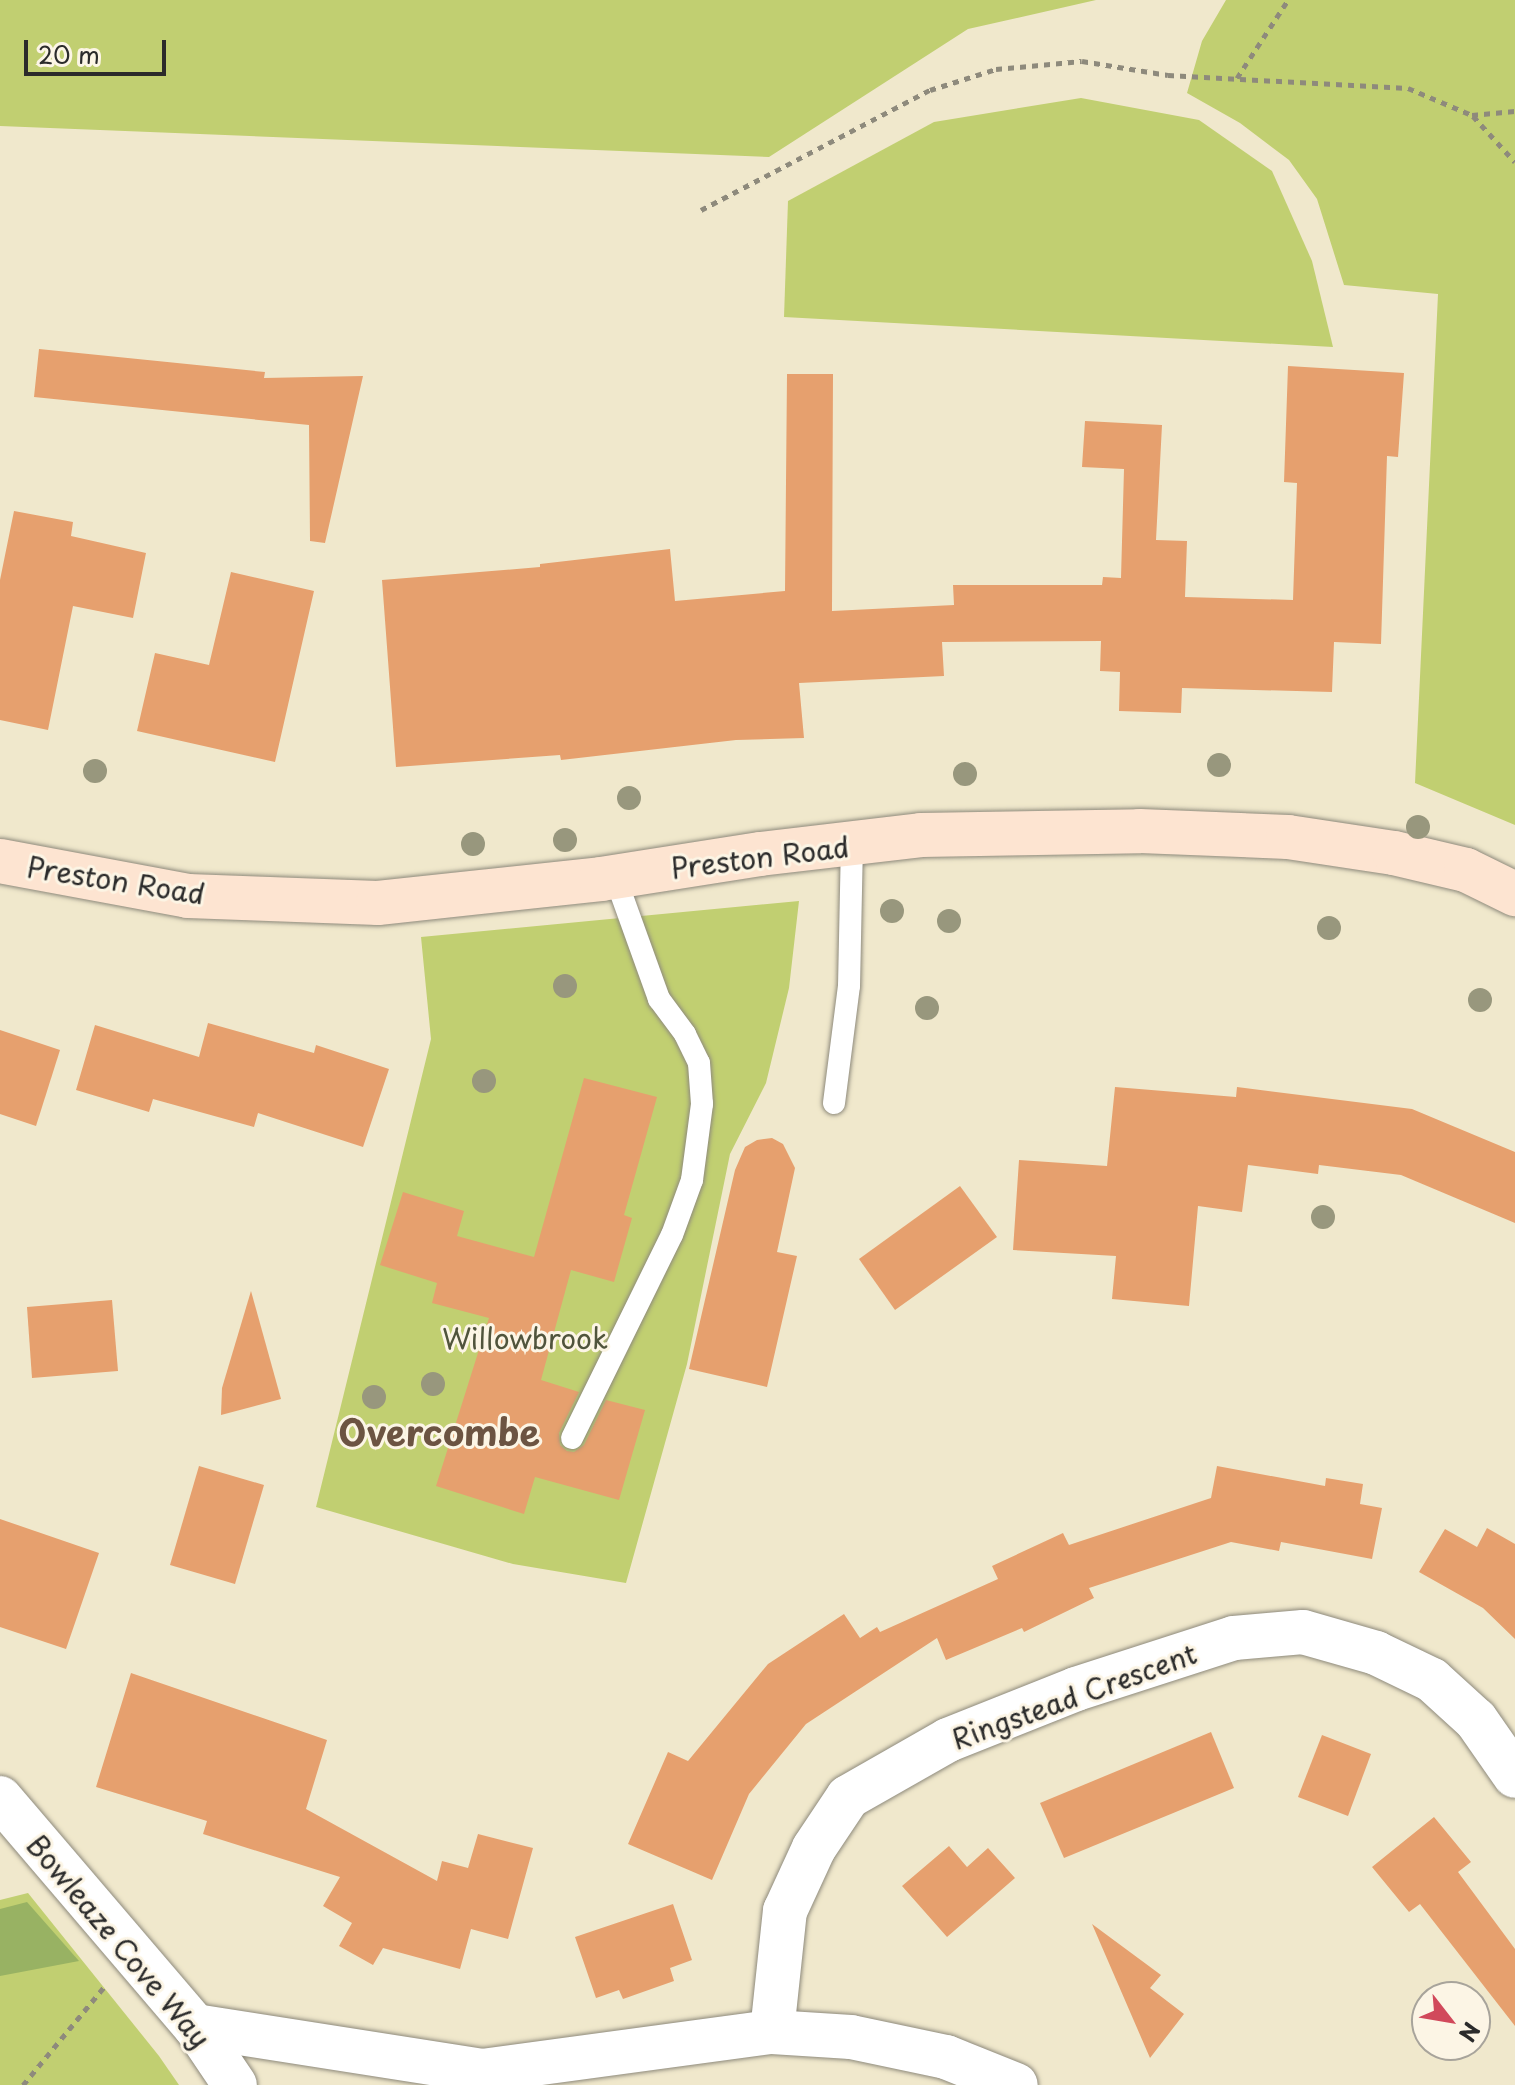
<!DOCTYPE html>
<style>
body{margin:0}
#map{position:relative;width:1515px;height:2085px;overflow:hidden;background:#f0e8cc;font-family:"Playpen Sans",sans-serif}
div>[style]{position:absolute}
.green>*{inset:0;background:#c1cf71}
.forest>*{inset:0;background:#98b263}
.building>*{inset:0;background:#e6a06e}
.path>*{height:5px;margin-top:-2.5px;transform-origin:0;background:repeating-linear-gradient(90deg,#8e8a7c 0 6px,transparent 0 12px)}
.roads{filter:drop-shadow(0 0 2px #8e8a7c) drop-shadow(0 0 2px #8e8a7c)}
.service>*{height:22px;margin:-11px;padding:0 11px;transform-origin:11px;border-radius:11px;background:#fff}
.minor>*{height:44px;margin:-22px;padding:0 22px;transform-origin:22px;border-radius:22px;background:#fff}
.secondary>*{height:44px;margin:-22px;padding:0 22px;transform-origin:22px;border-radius:22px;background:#fde4d1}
.trees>*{width:24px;height:24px;margin:-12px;border-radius:50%;background:#98977d}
span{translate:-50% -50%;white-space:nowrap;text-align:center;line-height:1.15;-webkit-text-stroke:6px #fcf5e5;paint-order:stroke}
.street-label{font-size:28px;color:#2b2b2b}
.park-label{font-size:28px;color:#50543c}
.district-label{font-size:36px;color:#6c5442;font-weight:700}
.north{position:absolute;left:1411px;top:1981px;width:80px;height:80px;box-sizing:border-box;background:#fcf5e5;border:2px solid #a8a49b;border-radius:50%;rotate:121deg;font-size:22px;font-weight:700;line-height:32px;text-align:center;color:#2b2b2b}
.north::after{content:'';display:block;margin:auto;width:28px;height:36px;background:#d1495b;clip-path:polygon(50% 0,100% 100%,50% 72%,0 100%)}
.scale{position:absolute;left:24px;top:40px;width:142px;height:36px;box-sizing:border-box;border:4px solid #2b2b2b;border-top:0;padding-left:10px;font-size:24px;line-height:28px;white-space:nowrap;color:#2b2b2b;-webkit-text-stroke:6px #fcf5e5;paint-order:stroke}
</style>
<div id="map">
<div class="green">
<i style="clip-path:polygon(0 0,1096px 0,968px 29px,769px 157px,0 126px)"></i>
<i style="clip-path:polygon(1226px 0,1515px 0,1515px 825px,1415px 783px,1438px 294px,1344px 285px,1317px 199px,1289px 160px,1240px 123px,1187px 93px,1202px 41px)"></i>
<i style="clip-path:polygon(1081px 98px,1199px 120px,1272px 171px,1312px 261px,1333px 347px,784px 317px,788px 201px,934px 122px)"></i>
<i style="clip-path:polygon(799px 901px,789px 988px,766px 1083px,730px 1154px,687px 1364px,626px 1583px,513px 1564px,316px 1507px,431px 1039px,421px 937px)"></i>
<i style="clip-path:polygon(28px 1893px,159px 2056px,179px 2085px,0 2085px,0 1900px)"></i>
</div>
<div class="forest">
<i style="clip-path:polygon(27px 1902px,79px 1961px,0 1976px,0 1909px)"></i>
</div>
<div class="building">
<i style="clip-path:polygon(39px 349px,265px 372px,264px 378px,363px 376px,325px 543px,310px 541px,309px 425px,34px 397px)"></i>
<i style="clip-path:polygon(1288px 366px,1404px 373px,1398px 457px,1387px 456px,1381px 644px,1334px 642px,1332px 692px,1182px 688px,1181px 713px,1119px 711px,1120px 672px,1100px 671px,1101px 641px,942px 642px,944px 676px,799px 683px,804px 738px,736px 740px,561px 760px,560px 755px,396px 767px,382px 580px,540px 567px,540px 564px,670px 549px,675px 601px,785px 591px,787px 374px,833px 374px,832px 611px,954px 605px,953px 585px,1102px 585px,1103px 577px,1121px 578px,1124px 469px,1082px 467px,1085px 421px,1162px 425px,1156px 540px,1187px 541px,1185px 597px,1293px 600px,1297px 483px,1284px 482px)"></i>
<i style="clip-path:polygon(14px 511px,73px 522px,71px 536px,146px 553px,133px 618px,73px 606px,48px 730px,0 720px,0 580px)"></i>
<i style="clip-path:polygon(231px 572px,314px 591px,275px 762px,137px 731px,155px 653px,209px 665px)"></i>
<i style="clip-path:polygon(208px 1023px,314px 1053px,316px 1045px,389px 1069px,363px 1147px,258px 1113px,254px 1127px,153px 1099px,149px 1112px,76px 1090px,95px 1025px,199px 1057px)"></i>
<i style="clip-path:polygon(0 1030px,60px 1050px,36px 1126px,0 1114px)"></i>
<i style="clip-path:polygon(584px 1078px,657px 1097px,624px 1215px,632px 1218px,614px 1282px,571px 1270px,541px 1380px,579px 1392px,559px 1433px,560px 1445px,567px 1451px,574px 1452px,584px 1445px,606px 1400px,645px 1410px,619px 1500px,535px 1477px,524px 1514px,436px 1486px,489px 1318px,432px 1303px,437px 1283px,380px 1265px,403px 1192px,464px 1211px,457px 1236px,534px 1257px)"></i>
<i style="clip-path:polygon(1115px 1087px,1236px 1097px,1237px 1087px,1412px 1109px,1515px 1152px,1515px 1223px,1401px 1175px,1319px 1165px,1318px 1174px,1248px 1165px,1242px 1212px,1198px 1206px,1189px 1306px,1112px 1299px,1116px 1256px,1013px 1250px,1019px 1160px,1107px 1166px)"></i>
<i style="clip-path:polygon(772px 1138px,783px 1144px,795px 1168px,777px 1252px,797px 1256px,767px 1387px,689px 1369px,735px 1170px,745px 1147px,757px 1140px)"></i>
<i style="clip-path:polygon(960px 1186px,997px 1237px,895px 1310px,859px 1259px)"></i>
<i style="clip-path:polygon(251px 1291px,281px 1399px,221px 1415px,222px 1388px)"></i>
<i style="clip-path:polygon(112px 1300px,118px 1371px,32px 1378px,27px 1307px)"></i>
<i style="clip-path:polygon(199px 1466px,264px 1485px,235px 1584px,170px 1565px)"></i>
<i style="clip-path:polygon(1217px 1466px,1325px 1486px,1326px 1478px,1363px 1484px,1360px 1504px,1382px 1508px,1372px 1559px,1281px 1542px,1279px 1551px,1231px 1542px,1089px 1588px,1094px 1598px,1024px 1632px,1022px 1628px,946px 1660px,937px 1638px,806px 1724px,749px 1794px,712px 1880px,628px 1844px,668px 1752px,688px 1761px,768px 1664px,844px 1614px,860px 1638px,877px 1627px,880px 1632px,998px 1579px,992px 1566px,1063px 1533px,1069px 1545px,1211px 1498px)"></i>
<i style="clip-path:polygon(0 1519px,99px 1553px,66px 1649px,0 1627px)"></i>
<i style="clip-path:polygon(1487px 1528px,1515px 1544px,1515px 1639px,1483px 1608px,1419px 1572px,1445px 1529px,1477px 1547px)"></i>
<i style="clip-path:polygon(131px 1673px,327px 1740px,306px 1809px,437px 1881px,442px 1861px,468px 1868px,478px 1834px,533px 1848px,508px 1939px,471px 1929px,460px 1969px,383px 1948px,373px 1965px,339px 1946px,352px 1923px,323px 1906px,340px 1877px,203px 1834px,207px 1821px,96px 1787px)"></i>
<i style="clip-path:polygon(1211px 1732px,1234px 1788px,1064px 1858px,1040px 1803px)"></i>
<i style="clip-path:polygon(1322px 1735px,1371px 1754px,1348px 1816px,1298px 1797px)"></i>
<i style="clip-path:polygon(1434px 1817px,1471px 1862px,1458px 1872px,1515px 1949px,1515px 2026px,1420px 1904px,1409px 1912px,1372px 1867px)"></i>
<i style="clip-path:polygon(949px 1846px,967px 1867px,988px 1848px,1015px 1878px,947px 1937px,902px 1886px)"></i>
<i style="clip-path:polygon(673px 1904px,692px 1960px,670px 1968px,674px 1981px,623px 1999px,619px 1990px,596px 1998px,575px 1937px)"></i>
<i style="clip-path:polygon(1092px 1924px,1161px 1975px,1150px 1988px,1184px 2014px,1150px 2058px)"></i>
</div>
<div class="path">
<i style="left:1237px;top:78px;width:93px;rotate:-56.8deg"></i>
<i style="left:1473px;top:116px;width:62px;rotate:47.6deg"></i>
<i style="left:701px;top:210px;width:259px;rotate:-27.7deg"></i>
<i style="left:930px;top:90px;width:69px;rotate:-17.7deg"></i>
<i style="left:996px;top:69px;width:86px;rotate:-5.3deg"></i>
<i style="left:1082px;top:61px;width:87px;rotate:9.2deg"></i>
<i style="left:1168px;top:75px;width:240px;rotate:3.1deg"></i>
<i style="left:1408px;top:88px;width:69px;rotate:22.9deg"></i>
<i style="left:1472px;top:115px;width:43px;rotate:-5.3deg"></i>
<i style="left:23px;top:2085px;width:127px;rotate:-50.4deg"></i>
</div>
<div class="roads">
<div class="service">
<i style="left:834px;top:1103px;width:118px;rotate:-82.7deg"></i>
<i style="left:849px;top:986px;width:141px;rotate:-88.8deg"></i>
<i style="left:572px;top:1438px;width:226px;rotate:-63.8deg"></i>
<i style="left:672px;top:1235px;width:59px;rotate:-70deg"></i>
<i style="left:692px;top:1180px;width:77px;rotate:-82.5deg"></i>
<i style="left:702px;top:1104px;width:41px;rotate:-94.2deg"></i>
<i style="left:699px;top:1063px;width:32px;rotate:-116deg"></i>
<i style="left:685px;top:1034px;width:44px;rotate:-126.6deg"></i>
<i style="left:659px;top:999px;width:130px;rotate:-109.8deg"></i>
</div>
<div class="minor">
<i style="left:0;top:1798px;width:300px;rotate:49.5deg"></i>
<i style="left:195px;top:2026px;width:71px;rotate:55.9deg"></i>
<i style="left:195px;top:2026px;width:291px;rotate:8.9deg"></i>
<i style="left:772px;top:2032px;width:122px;rotate:-83.9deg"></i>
<i style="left:785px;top:1911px;width:69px;rotate:-65.3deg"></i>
<i style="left:814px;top:1848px;width:61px;rotate:-56.3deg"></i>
<i style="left:848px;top:1797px;width:115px;rotate:-29.7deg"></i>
<i style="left:948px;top:1740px;width:138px;rotate:-21.7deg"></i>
<i style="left:1076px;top:1689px;width:166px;rotate:-17.9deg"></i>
<i style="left:1234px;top:1638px;width:69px;rotate:-5deg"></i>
<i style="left:1303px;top:1632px;width:76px;rotate:16deg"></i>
<i style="left:1376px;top:1653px;width:62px;rotate:25.7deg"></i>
<i style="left:1432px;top:1680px;width:59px;rotate:42.3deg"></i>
<i style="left:1476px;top:1720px;width:68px;rotate:55.1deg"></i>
<i style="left:462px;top:2085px;width:24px;rotate:-35deg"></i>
<i style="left:482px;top:2071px;width:293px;rotate:-7.7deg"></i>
<i style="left:772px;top:2032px;width:79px;rotate:3.6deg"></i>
<i style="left:851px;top:2037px;width:97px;rotate:11.9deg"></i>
<i style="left:946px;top:2057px;width:75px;rotate:21.8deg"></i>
</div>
<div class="secondary">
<i style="left:0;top:861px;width:191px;rotate:10.5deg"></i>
<i style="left:188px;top:896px;width:190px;rotate:2.1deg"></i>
<i style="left:378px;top:903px;width:224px;rotate:-6.1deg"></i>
<i style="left:601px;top:879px;width:161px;rotate:-8.9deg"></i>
<i style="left:760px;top:854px;width:162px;rotate:-6.7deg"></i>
<i style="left:921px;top:835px;width:219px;rotate:-1deg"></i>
<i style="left:1140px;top:831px;width:148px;rotate:2.3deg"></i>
<i style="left:1288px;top:837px;width:107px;rotate:8.6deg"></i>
<i style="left:1394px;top:853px;width:74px;rotate:13.3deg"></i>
<i style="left:1466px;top:870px;width:55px;rotate:26.1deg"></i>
</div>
</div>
<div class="trees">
<i style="left:1219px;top:765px"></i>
<i style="left:95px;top:771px"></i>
<i style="left:965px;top:774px"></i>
<i style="left:629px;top:798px"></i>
<i style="left:1418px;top:827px"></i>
<i style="left:565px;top:840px"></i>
<i style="left:473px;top:844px"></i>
<i style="left:892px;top:911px"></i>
<i style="left:949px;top:921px"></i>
<i style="left:1329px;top:928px"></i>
<i style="left:565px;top:986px"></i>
<i style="left:1480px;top:1000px"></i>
<i style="left:927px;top:1008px"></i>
<i style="left:484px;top:1081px"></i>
<i style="left:1323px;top:1217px"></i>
<i style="left:433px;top:1384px"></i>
<i style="left:374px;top:1397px"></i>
</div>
<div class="street-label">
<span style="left:760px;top:857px;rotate:-7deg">Preston Road</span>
<span style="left:116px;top:880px;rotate:9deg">Preston Road</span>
<span style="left:1074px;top:1696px;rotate:-20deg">Ringstead Crescent</span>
<span style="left:119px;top:1941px;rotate:50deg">Bowleaze Cove Way</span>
</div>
<div class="park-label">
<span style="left:525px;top:1338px">Willowbrook</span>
</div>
<div class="district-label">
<span style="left:439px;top:1432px">Overcombe</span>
</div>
<div class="north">N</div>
<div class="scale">20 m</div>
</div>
